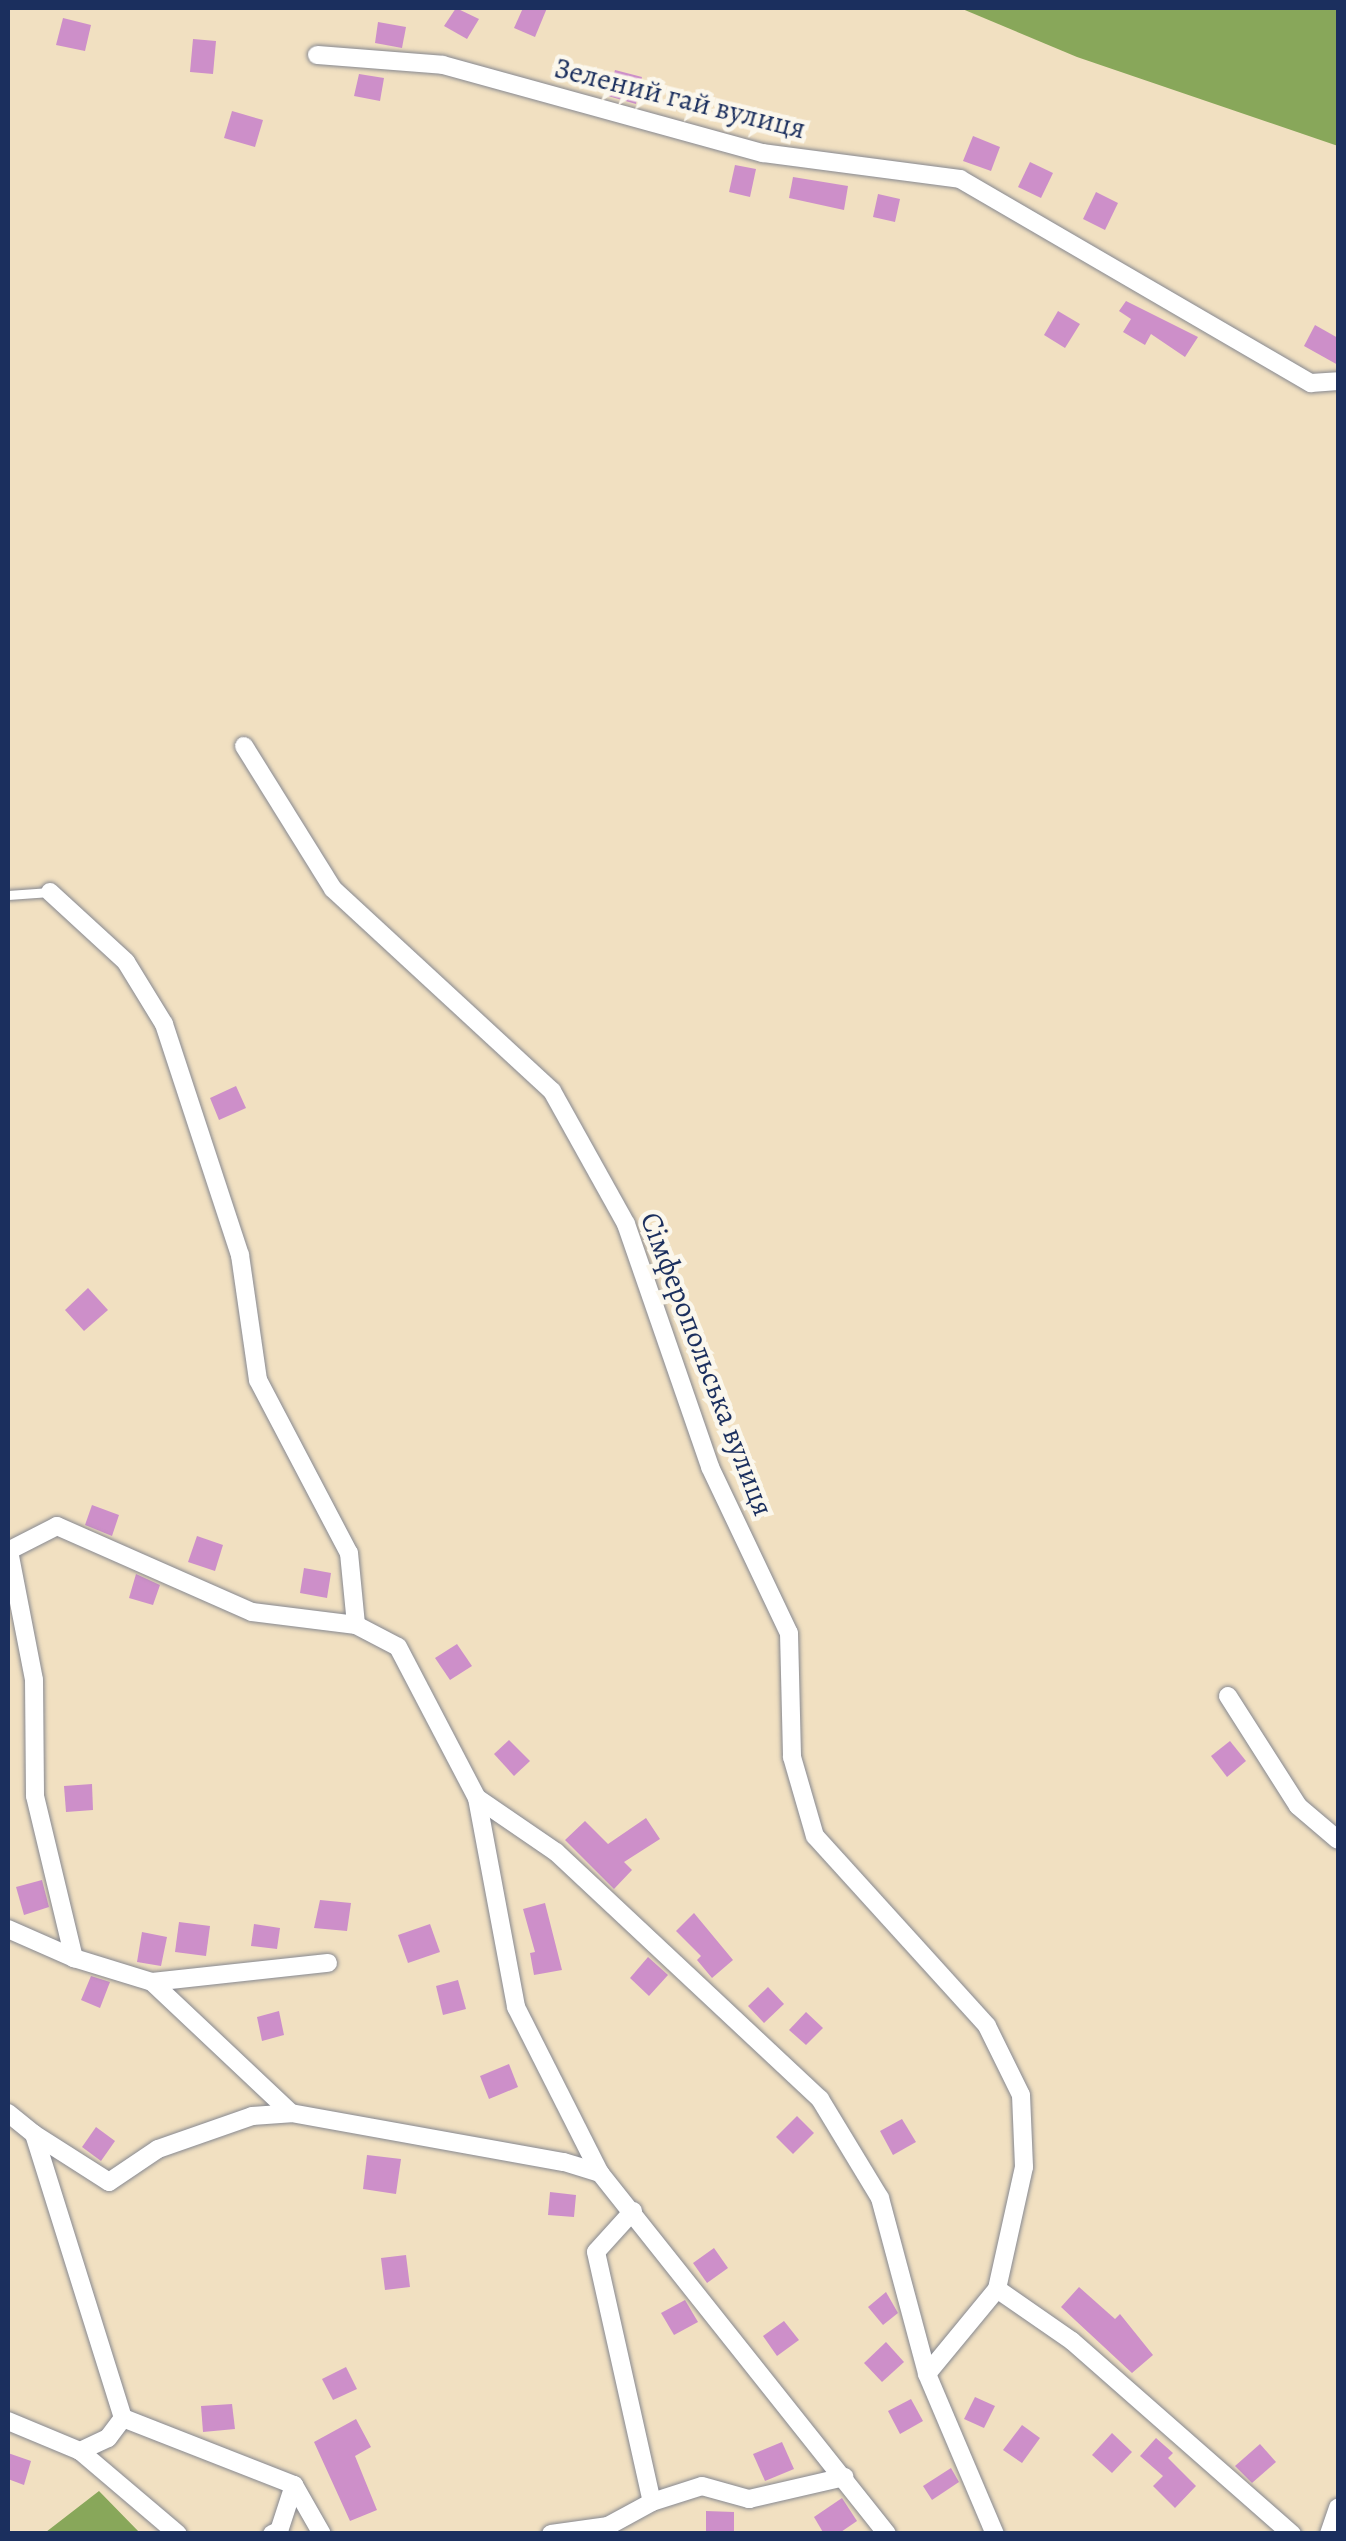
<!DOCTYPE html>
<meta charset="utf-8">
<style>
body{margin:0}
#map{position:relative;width:1346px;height:2541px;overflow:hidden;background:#f1e0c1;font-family:Alegreya,serif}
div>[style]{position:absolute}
.forest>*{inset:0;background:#88a75a}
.building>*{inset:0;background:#cd8fc9}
.roads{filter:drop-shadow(0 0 2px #868890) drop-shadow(0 0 2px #868890)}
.service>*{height:9px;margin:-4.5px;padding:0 4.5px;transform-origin:4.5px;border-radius:4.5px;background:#fff}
.minor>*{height:18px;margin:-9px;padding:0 9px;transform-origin:9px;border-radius:9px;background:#fff}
span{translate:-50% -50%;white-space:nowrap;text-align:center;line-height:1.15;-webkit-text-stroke:9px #fbf7ec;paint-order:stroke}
.street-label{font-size:30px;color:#1b2f5e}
.frame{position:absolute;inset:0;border:10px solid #1b2f5e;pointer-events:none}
</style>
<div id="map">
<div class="forest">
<i style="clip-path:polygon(960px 8px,1338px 8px,1338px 146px,1077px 57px)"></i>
<i style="clip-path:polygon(99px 2491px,140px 2533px,8px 2533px,46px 2532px)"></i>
</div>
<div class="building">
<i style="clip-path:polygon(456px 8px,479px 19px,467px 39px,444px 26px)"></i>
<i style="clip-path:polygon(523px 8px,547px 8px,535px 37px,514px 28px)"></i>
<i style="clip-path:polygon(63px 18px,91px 25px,85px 51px,56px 45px)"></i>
<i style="clip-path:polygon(378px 22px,406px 27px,402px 48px,375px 43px)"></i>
<i style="clip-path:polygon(193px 39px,216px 41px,213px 74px,190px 72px)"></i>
<i style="clip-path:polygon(615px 70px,642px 77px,636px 104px,608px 96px)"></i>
<i style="clip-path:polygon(359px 74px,384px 78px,380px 101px,354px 96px)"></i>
<i style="clip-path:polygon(232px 111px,263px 120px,255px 147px,224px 138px)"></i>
<i style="clip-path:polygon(973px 136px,1000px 147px,991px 171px,963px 161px)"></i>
<i style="clip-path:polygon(1030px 162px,1053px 173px,1041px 198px,1018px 187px)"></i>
<i style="clip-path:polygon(735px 165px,756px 169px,750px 197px,729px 192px)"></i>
<i style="clip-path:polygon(793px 177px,848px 186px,844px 210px,789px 198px)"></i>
<i style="clip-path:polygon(1096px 192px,1118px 203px,1105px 230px,1083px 219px)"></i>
<i style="clip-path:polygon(878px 194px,900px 199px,895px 222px,873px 217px)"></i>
<i style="clip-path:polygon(1126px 301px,1198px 337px,1185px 357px,1151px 334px,1145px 345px,1123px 332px,1131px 319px,1119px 311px)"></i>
<i style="clip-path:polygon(1058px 311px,1080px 324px,1065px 348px,1044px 335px)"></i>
<i style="clip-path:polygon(1315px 325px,1338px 338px,1338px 365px,1304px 346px)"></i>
<i style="clip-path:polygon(236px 1086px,246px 1108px,219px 1120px,210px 1098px)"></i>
<i style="clip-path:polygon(88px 1288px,108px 1310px,84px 1331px,65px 1310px)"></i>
<i style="clip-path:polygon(92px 1505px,119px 1515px,112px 1536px,85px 1525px)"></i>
<i style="clip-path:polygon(197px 1536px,223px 1545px,215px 1571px,188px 1562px)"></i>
<i style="clip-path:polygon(304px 1568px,331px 1573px,327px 1598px,300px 1593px)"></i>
<i style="clip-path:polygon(136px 1574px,160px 1585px,153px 1605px,129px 1598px)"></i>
<i style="clip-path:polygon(457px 1644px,472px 1666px,450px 1680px,435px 1658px)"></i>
<i style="clip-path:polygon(509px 1740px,530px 1761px,514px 1776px,494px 1754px)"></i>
<i style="clip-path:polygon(1230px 1741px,1246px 1761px,1227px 1777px,1211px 1756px)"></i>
<i style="clip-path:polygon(92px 1784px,93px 1810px,66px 1812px,64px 1786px)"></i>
<i style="clip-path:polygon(646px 1818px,660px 1839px,624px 1862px,632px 1870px,614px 1889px,565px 1840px,585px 1821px,608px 1844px)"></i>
<i style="clip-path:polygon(42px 1880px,49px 1907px,24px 1915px,16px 1887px)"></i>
<i style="clip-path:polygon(320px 1900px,351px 1903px,347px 1931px,314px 1928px)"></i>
<i style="clip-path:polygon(545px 1903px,562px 1970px,534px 1975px,530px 1953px,535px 1952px,523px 1909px)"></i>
<i style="clip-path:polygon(694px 1913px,733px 1960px,712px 1978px,697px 1960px,701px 1956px,676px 1931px)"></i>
<i style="clip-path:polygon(179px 1922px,210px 1926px,206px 1956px,175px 1952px)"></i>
<i style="clip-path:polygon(254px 1924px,280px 1928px,277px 1949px,251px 1946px)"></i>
<i style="clip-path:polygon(430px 1924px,440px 1952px,408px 1963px,398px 1935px)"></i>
<i style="clip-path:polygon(142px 1932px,167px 1937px,161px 1966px,137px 1962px)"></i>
<i style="clip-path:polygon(648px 1957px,668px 1975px,649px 1996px,630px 1978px)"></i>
<i style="clip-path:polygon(91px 1976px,110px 1982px,100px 2008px,81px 2000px)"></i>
<i style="clip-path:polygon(458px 1980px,466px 2009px,443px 2015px,436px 1986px)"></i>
<i style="clip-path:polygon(768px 1987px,784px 2004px,764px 2023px,748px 2006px)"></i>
<i style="clip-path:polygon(279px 2011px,284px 2035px,262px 2041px,257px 2017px)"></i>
<i style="clip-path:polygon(806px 2012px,823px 2028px,806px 2045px,789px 2030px)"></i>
<i style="clip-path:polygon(509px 2064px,518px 2087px,489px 2099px,480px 2076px)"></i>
<i style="clip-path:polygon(797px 2116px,814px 2133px,793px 2154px,776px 2137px)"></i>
<i style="clip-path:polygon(902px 2119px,916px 2142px,893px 2155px,880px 2131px)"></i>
<i style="clip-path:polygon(96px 2127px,115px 2141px,101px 2161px,82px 2147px)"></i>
<i style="clip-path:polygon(367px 2155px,401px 2159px,396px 2194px,363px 2189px)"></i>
<i style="clip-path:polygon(550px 2192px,576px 2195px,574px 2217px,548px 2215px)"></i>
<i style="clip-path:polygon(714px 2248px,728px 2268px,707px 2283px,693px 2263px)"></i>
<i style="clip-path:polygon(406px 2255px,410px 2287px,385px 2290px,381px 2258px)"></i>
<i style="clip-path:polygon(1079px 2287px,1115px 2319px,1120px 2314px,1153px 2355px,1132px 2373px,1061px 2307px)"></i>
<i style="clip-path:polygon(886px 2292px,898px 2313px,883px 2325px,868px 2307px)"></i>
<i style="clip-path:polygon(685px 2300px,698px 2322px,674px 2335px,661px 2313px)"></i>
<i style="clip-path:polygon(784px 2321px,799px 2340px,777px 2356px,763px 2336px)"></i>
<i style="clip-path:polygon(886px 2342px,904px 2362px,882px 2382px,864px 2363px)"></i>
<i style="clip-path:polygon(346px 2367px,357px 2389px,333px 2400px,322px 2379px)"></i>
<i style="clip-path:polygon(975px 2397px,995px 2406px,984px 2428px,964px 2419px)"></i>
<i style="clip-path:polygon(911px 2399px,923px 2421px,900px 2434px,888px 2411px)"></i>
<i style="clip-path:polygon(232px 2404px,235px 2429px,203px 2432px,201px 2406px)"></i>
<i style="clip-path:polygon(356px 2419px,371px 2447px,355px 2456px,377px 2510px,350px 2521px,314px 2442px)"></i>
<i style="clip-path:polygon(1022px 2425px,1040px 2438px,1022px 2463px,1003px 2450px)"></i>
<i style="clip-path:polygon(1112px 2433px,1132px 2452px,1112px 2473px,1092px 2455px)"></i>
<i style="clip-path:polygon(1156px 2438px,1173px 2453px,1168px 2458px,1196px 2486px,1175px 2508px,1153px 2486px,1163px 2476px,1140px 2456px)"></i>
<i style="clip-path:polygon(782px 2442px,794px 2469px,765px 2481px,753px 2454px)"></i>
<i style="clip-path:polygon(1260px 2444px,1276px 2462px,1252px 2483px,1235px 2466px)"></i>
<i style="clip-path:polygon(8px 2453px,31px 2461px,24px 2485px,8px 2479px)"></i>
<i style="clip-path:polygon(951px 2468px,959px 2482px,932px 2500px,923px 2486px)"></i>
<i style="clip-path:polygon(842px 2498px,857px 2521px,838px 2534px,824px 2534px,814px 2517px)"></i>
<i style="clip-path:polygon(706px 2511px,734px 2512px,734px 2534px,706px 2534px)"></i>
</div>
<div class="roads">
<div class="service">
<i style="left:8px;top:895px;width:42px;rotate:-4.1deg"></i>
</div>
<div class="minor">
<i style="left:317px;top:55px;width:126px;rotate:4.5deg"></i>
<i style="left:443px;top:65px;width:332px;rotate:15.4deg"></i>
<i style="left:763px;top:153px;width:199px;rotate:7.5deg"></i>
<i style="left:960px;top:179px;width:406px;rotate:30.2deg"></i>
<i style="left:1311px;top:383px;width:27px;rotate:-4deg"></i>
<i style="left:244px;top:746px;width:168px;rotate:58.1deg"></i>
<i style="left:333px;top:889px;width:298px;rotate:42.7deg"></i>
<i style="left:552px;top:1091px;width:152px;rotate:60.9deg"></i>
<i style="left:626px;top:1224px;width:257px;rotate:70.9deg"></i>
<i style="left:710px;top:1467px;width:184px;rotate:64.6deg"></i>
<i style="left:789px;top:1633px;width:124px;rotate:88.6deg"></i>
<i style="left:792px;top:1757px;width:82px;rotate:73.8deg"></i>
<i style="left:815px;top:1836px;width:256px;rotate:47.8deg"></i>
<i style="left:987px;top:2026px;width:77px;rotate:63.8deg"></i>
<i style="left:1021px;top:2095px;width:72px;rotate:87.6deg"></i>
<i style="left:1024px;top:2167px;width:125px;rotate:102.5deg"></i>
<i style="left:997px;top:2289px;width:110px;rotate:129.5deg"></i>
<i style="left:50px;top:892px;width:103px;rotate:42.6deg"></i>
<i style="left:126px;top:962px;width:73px;rotate:58.5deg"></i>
<i style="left:164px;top:1024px;width:243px;rotate:71.8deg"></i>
<i style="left:240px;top:1255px;width:126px;rotate:81.8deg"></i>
<i style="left:258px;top:1380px;width:195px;rotate:62.3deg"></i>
<i style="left:349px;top:1553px;width:72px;rotate:84.4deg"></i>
<i style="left:8px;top:1551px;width:55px;rotate:-27deg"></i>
<i style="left:57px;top:1526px;width:213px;rotate:23.8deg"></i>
<i style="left:252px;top:1612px;width:105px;rotate:7.1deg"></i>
<i style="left:356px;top:1625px;width:47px;rotate:27.6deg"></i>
<i style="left:398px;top:1647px;width:170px;rotate:62.4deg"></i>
<i style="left:477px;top:1798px;width:96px;rotate:34.4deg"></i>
<i style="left:556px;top:1852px;width:362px;rotate:43.1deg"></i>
<i style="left:820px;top:2099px;width:116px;rotate:58.8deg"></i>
<i style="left:880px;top:2198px;width:182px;rotate:75deg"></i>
<i style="left:927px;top:2374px;width:174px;rotate:67deg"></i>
<i style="left:9px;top:1551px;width:131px;rotate:79deg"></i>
<i style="left:34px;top:1680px;width:116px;rotate:89.5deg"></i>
<i style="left:35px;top:1796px;width:167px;rotate:76.5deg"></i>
<i style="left:1228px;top:1696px;width:130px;rotate:57.5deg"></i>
<i style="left:1298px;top:1806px;width:52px;rotate:40.4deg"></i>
<i style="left:477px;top:1798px;width:213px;rotate:79.4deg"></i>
<i style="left:516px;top:2007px;width:186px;rotate:63.2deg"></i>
<i style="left:600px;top:2173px;width:461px;rotate:51.5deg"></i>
<i style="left:8px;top:1929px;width:72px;rotate:23.7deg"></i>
<i style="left:74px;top:1958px;width:82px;rotate:17.1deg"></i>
<i style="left:152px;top:1982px;width:191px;rotate:43.3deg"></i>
<i style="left:291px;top:2113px;width:277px;rotate:10.2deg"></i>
<i style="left:564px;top:2162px;width:38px;rotate:17deg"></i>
<i style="left:152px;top:1982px;width:177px;rotate:-6.2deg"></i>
<i style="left:8px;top:2113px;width:33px;rotate:39deg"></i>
<i style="left:34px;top:2134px;width:298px;rotate:72.6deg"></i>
<i style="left:123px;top:2418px;width:25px;rotate:127deg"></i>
<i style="left:108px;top:2438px;width:31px;rotate:155deg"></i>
<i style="left:34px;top:2134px;width:89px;rotate:32.6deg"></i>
<i style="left:109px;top:2182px;width:59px;rotate:-34deg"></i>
<i style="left:158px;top:2149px;width:100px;rotate:-19.3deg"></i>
<i style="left:252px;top:2116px;width:39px;rotate:-4deg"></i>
<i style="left:633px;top:2211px;width:55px;rotate:132.1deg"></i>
<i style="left:596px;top:2252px;width:256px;rotate:77.4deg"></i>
<i style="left:997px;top:2289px;width:91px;rotate:34.7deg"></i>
<i style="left:1072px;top:2341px;width:293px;rotate:41.3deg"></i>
<i style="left:123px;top:2418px;width:184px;rotate:21.4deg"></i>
<i style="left:294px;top:2485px;width:56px;rotate:60.3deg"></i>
<i style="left:8px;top:2421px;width:78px;rotate:22.6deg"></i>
<i style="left:80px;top:2451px;width:128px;rotate:40.3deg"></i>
<i style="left:272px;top:2534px;width:8px;rotate:-23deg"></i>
<i style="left:279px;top:2531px;width:48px;rotate:-71.9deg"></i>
<i style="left:551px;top:2534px;width:58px;rotate:-8deg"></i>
<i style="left:608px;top:2526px;width:50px;rotate:-28.6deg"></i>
<i style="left:652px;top:2502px;width:52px;rotate:-17.7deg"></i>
<i style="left:702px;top:2486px;width:49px;rotate:15.5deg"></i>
<i style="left:749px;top:2499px;width:98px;rotate:-13deg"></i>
<i style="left:1329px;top:2534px;width:28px;rotate:-71deg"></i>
</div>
</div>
<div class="street-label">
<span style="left:680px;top:98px;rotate:14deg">Зелений гай вулиця</span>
<span style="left:707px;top:1364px;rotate:69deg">Сімферопольська вулиця</span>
</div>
<div class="frame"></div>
</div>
